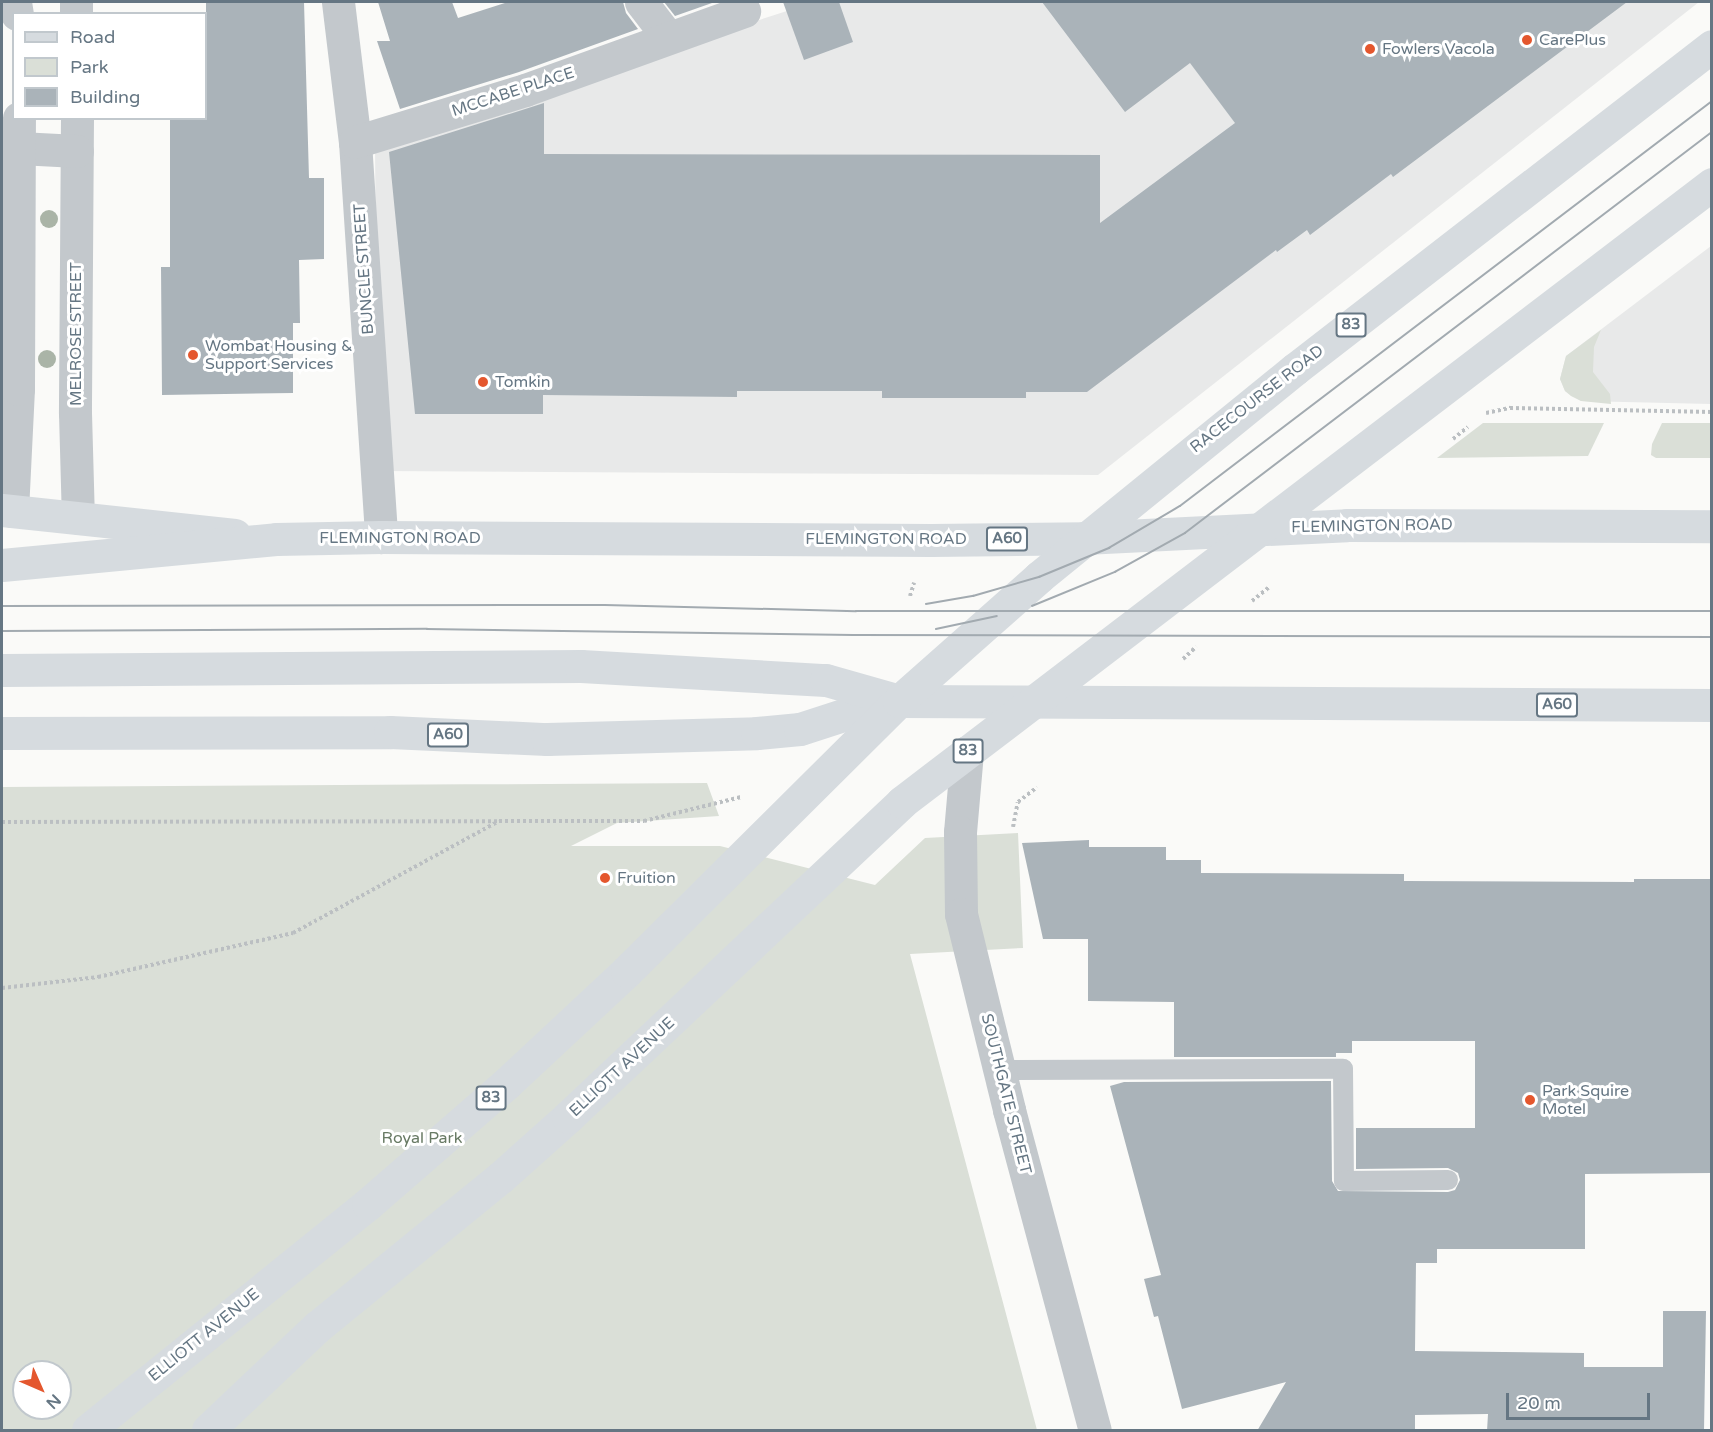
<!DOCTYPE html>
<style>
body{margin:0}
#map{position:relative;width:1713px;height:1432px;overflow:hidden;background:#fafaf8;font-family:"Varela Round",sans-serif}
div>[style]{position:absolute}
.built>*{inset:0;background:#e8e9e9}
.green>*{inset:0;background:#dadfd7}
.building>*{inset:0;background:#aab3b9}
.path>*{height:4px;margin-top:-2px;transform-origin:0;background:repeating-linear-gradient(90deg,#bbbfc2 0 3px,transparent 0 6px)}
.lane>*{height:20px;margin:-10px;padding:0 10px;transform-origin:10px;border-radius:10px;background:#c3c8cc}
.street>*{height:33px;margin:-16.5px;padding:0 16.5px;transform-origin:16.5px;border-radius:16.5px;background:#c3c8cc}
.primary>*{height:33px;margin:-16.5px;padding:0 16.5px;transform-origin:16.5px;border-radius:16.5px;background:#d6dbdf}
.highway>*{height:33px;margin:-16.5px;padding:0 16.5px;transform-origin:16.5px;border-radius:16.5px;background:#d6dbdf}
.tram>*{height:1.5px;margin:-0.75px;padding:0 0.75px;transform-origin:0.75px;border-radius:0.75px;background:#a2aab0}
.trees>*{width:18px;height:18px;margin:-9px;border-radius:50%;background:#aab4a7}
.dots>*{width:16px;height:16px;translate:-50% -50%;box-sizing:border-box;border:3px solid #fff;border-radius:50%}
span{translate:-50% -50%;white-space:nowrap;text-align:center;line-height:1.15;-webkit-text-stroke:6px #fff;paint-order:stroke}
.shield-label span{padding:2px 4px;background:#fff;border:2px solid;border-radius:4px;-webkit-text-stroke-width:0}
.shield-label{font-size:15px;color:#657683;font-weight:700}
.poi-label{font-size:16px;color:#657683}
.left{translate:0 -50%;text-align:left}
.street-label{font-size:16px;color:#657683}
.park-label{font-size:16px;color:#687a64}
.frame{position:absolute;inset:0;border:3px solid #657683;pointer-events:none}
.legend{position:absolute;left:12px;top:12px;width:195px;height:108px;box-sizing:border-box;background:#fff;border:2px solid #c1c8cd;margin:0;padding:8px 10px;list-style:none;font-size:18px;color:#657683}
.legend li{display:flex;align-items:center;gap:12px;height:30px}
.legend b{width:30px;border:2px solid #c1c8cd}
.north{position:absolute;left:12px;top:1360px;width:60px;height:60px;box-sizing:border-box;background:#fff;border:2px solid #c1c8cd;border-radius:50%;rotate:135deg;font-size:16px;font-weight:700;line-height:24px;text-align:center;color:#657683}
.north::after{content:'';display:block;margin:auto;width:21px;height:27px;background:#e4572e;clip-path:polygon(50% 0,100% 100%,50% 72%,0 100%)}
.scale{position:absolute;left:1506px;top:1393px;width:144px;height:27px;box-sizing:border-box;border:3px solid #657683;border-top:0;padding-left:8px;font-size:18px;line-height:21px;white-space:nowrap;color:#657683;-webkit-text-stroke:4px #fff;paint-order:stroke}
</style>
<div id="map">
<div class="built">
<i style="clip-path:polygon(815px 2px,1699px 2px,1098px 475px,380px 471px,377px 398px,375px 144px)"></i>
<i style="clip-path:polygon(1711px 246px,1711px 404px,1581px 401px,1565px 391px,1560px 379px,1566px 356px)"></i>
</div>
<div class="green">
<i style="clip-path:polygon(1601px 330px,1594px 347px,1593px 372px,1610px 394px,1611px 404px,1581px 401px,1571px 396px,1565px 391px,1560px 379px,1566px 356px)"></i>
<i style="clip-path:polygon(1483px 423px,1604px 423px,1588px 456px,1437px 458px)"></i>
<i style="clip-path:polygon(1662px 423px,1711px 423px,1711px 458px,1656px 458px,1651px 455px,1652px 444px)"></i>
<i style="clip-path:polygon(evenodd,707px 783px,719px 816px,617px 823px,571px 846px,720px 846px,875px 885px,925px 838px,1018px 833px,1023px 948px,910px 954px,1037px 1430px,2px 1430px,2px 787px,707px 783px,24px 1372px,60px 1372px,60px 1408px,24px 1408px,24px 1372px)"></i>
</div>
<div class="building">
<i style="clip-path:polygon(206px 2px,304px 2px,309px 178px,324px 178px,324px 259px,299px 260px,300px 323px,293px 323px,293px 393px,162px 395px,161px 267px,170px 267px,170px 118px,206px 118px)"></i>
<i style="clip-path:polygon(378px 2px,452px 2px,458px 18px,508px 2px,623px 2px,626px 13px,638px 29px,519px 72px,400px 109px,377px 41px,390px 41px)"></i>
<i style="clip-path:polygon(664px 2px,711px 2px,712px 3px,675px 16px)"></i>
<i style="clip-path:polygon(783px 2px,839px 2px,853px 42px,804px 60px)"></i>
<i style="clip-path:polygon(1042px 2px,1627px 2px,1393px 177px,1391px 174px,1310px 235px,1307px 230px,1277px 252px,1276px 250px,1087px 392px,1026px 392px,1026px 398px,882px 398px,882px 391px,737px 391px,737px 397px,543px 395px,543px 414px,415px 414px,389px 152px,544px 103px,544px 154px,1100px 155px,1100px 223px,1235px 123px,1190px 63px,1125px 112px)"></i>
<i style="clip-path:polygon(1089px 840px,1089px 847px,1166px 847px,1166px 860px,1201px 860px,1201px 873px,1404px 874px,1404px 881px,1634px 882px,1634px 879px,1712px 879px,1712px 1173px,1585px 1174px,1585px 1249px,1437px 1249px,1437px 1263px,1416px 1263px,1415px 1351px,1584px 1353px,1584px 1367px,1663px 1367px,1663px 1311px,1706px 1311px,1704px 1431px,1487px 1431px,1488px 1414px,1415px 1415px,1415px 1431px,1257px 1431px,1286px 1382px,1182px 1409px,1158px 1316px,1154px 1317px,1144px 1279px,1161px 1275px,1110px 1086px,1124px 1082px,1331px 1081px,1332px 1181px,1338px 1191px,1448px 1192px,1455px 1190px,1460px 1180px,1458px 1173px,1448px 1168px,1356px 1169px,1356px 1128px,1475px 1128px,1475px 1041px,1352px 1041px,1352px 1053px,1336px 1053px,1336px 1057px,1174px 1057px,1174px 1002px,1088px 1001px,1088px 939px,1043px 939px,1022px 843px)"></i>
</div>
<div class="path">
<i style="left:1486px;top:413px;width:25px;rotate:-12deg"></i>
<i style="left:1510px;top:408px;width:202px;rotate:1.1deg"></i>
<i style="left:1453px;top:439px;width:19px;rotate:-39deg"></i>
<i style="left:910px;top:596px;width:14px;rotate:-73deg"></i>
<i style="left:1252px;top:601px;width:22px;rotate:-39deg"></i>
<i style="left:1183px;top:659px;width:18px;rotate:-43deg"></i>
<i style="left:2px;top:822px;width:496px;rotate:-0.1deg"></i>
<i style="left:1013px;top:827px;width:25px;rotate:-79deg"></i>
<i style="left:1018px;top:802px;width:24px;rotate:-38deg"></i>
<i style="left:2px;top:988px;width:97px;rotate:-6.5deg"></i>
<i style="left:98px;top:977px;width:200px;rotate:-12.7deg"></i>
<i style="left:293px;top:933px;width:234px;rotate:-28.5deg"></i>
<i style="left:499px;top:821px;width:145px"></i>
<i style="left:644px;top:821px;width:100px;rotate:-13.9deg"></i>
</div>
<div class="lane">
<i style="left:999px;top:1070px;width:344px;rotate:-0.2deg"></i>
<i style="left:1343px;top:1069px;width:112px;rotate:89.5deg"></i>
<i style="left:1344px;top:1181px;width:104px;rotate:-0.6deg"></i>
</div>
<div class="street">
<i style="left:15px;top:2px;width:12px;rotate:81deg"></i>
<i style="left:76px;top:2px;width:12px;rotate:90deg"></i>
<i style="left:338px;top:2px;width:141px;rotate:83.1deg"></i>
<i style="left:355px;top:142px;width:396px;rotate:86.2deg"></i>
<i style="left:641px;top:2px;width:44px;rotate:52.4deg"></i>
<i style="left:77px;top:118px;width:295px;rotate:90.4deg"></i>
<i style="left:75px;top:413px;width:105px;rotate:88.4deg"></i>
<i style="left:355px;top:142px;width:178px;rotate:-17deg"></i>
<i style="left:525px;top:90px;width:233px;rotate:-19.8deg"></i>
<i style="left:19px;top:148px;width:58px;rotate:3deg"></i>
<i style="left:12px;top:511px;width:122px;rotate:-87.2deg"></i>
<i style="left:18px;top:389px;width:271px;rotate:-89.8deg"></i>
<i style="left:967px;top:752px;width:80px;rotate:95deg"></i>
<i style="left:960px;top:832px;width:82px;rotate:89.3deg"></i>
<i style="left:961px;top:914px;width:202px;rotate:76.2deg"></i>
<i style="left:1009px;top:1110px;width:331px;rotate:75deg"></i>
</div>
<div class="primary">
<i style="left:2px;top:510px;width:234px;rotate:6.1deg"></i>
<i style="left:2px;top:733px;width:388px;rotate:-0.1deg"></i>
<i style="left:390px;top:732px;width:157px;rotate:2.6deg"></i>
<i style="left:547px;top:739px;width:210px;rotate:-1.6deg"></i>
<i style="left:757px;top:733px;width:43px;rotate:-5.3deg"></i>
<i style="left:800px;top:729px;width:94px;rotate:-18deg"></i>
</div>
<div class="highway">
<i style="left:2px;top:565px;width:275px;rotate:-5.4deg"></i>
<i style="left:276px;top:539px;width:105px;rotate:-1.1deg"></i>
<i style="left:381px;top:537px;width:550px;rotate:0.31deg"></i>
<i style="left:931px;top:540px;width:153px;rotate:-0.7deg"></i>
<i style="left:1084px;top:538px;width:263px;rotate:-2.8deg"></i>
<i style="left:1347px;top:525px;width:365px;rotate:0.2deg"></i>
<i style="left:2px;top:670px;width:579px;rotate:-0.4deg"></i>
<i style="left:581px;top:666px;width:245px;rotate:3.3deg"></i>
<i style="left:826px;top:680px;width:76px;rotate:16deg"></i>
<i style="left:899px;top:701px;width:813px;rotate:0.28deg"></i>
<i style="left:88px;top:1430px;width:360px;rotate:-38.9deg"></i>
<i style="left:368px;top:1204px;width:184px;rotate:-41deg"></i>
<i style="left:507px;top:1083px;width:164px;rotate:-43deg"></i>
<i style="left:627px;top:971px;width:383px;rotate:-44.8deg"></i>
<i style="left:899px;top:701px;width:187px;rotate:-41.5deg"></i>
<i style="left:1039px;top:577px;width:330px;rotate:-39.1deg"></i>
<i style="left:1295px;top:369px;width:527px;rotate:-37.76deg"></i>
<i style="left:208px;top:1430px;width:150px;rotate:-43.4deg"></i>
<i style="left:317px;top:1327px;width:237px;rotate:-39.2deg"></i>
<i style="left:501px;top:1177px;width:90px;rotate:-41.8deg"></i>
<i style="left:568px;top:1117px;width:459px;rotate:-43.3deg"></i>
<i style="left:902px;top:802px;width:1019px;rotate:-37.34deg"></i>
</div>
<div class="tram">
<i style="left:926px;top:604px;width:48px;rotate:-9.7deg"></i>
<i style="left:973px;top:596px;width:69px;rotate:-16.1deg"></i>
<i style="left:1039px;top:577px;width:76px;rotate:-22.5deg"></i>
<i style="left:1109px;top:548px;width:82px;rotate:-30.6deg"></i>
<i style="left:1180px;top:506px;width:669px;rotate:-37.28deg"></i>
<i style="left:2px;top:606px;width:603px;rotate:-0.1deg"></i>
<i style="left:605px;top:605px;width:251px;rotate:1.4deg"></i>
<i style="left:856px;top:611px;width:856px"></i>
<i style="left:1032px;top:606px;width:90px;rotate:-22.3deg"></i>
<i style="left:1115px;top:572px;width:80px;rotate:-29.1deg"></i>
<i style="left:1185px;top:533px;width:662px;rotate:-37.27deg"></i>
<i style="left:936px;top:629px;width:62px;rotate:-12deg"></i>
<i style="left:2px;top:631px;width:425px;rotate:-0.3deg"></i>
<i style="left:427px;top:629px;width:426px;rotate:0.8deg"></i>
<i style="left:853px;top:635px;width:859px;rotate:0.13deg"></i>
</div>
<div class="trees">
<i style="left:49px;top:219px"></i>
<i style="left:47px;top:359px"></i>
</div>
<div class="dots">
<i style="left:1527px;top:40px;background:#e4572e"></i>
<i style="left:1370px;top:49px;background:#e4572e"></i>
<i style="left:193px;top:355px;background:#e4572e"></i>
<i style="left:483px;top:382px;background:#e4572e"></i>
<i style="left:605px;top:878px;background:#e4572e"></i>
<i style="left:1530px;top:1100px;background:#e4572e"></i>
</div>
<div class="shield-label">
<span style="left:1351px;top:325px">83</span>
<span style="left:1007px;top:539px">A60</span>
<span style="left:1557px;top:705px">A60</span>
<span style="left:448px;top:735px">A60</span>
<span style="left:968px;top:751px">83</span>
<span style="left:491px;top:1098px">83</span>
</div>
<div class="poi-label">
<span class="left" style="left:1539px;top:40px">CarePlus</span>
<span class="left" style="left:1382px;top:49px">Fowlers Vacola</span>
<span class="left" style="left:205px;top:355px">Wombat Housing &amp;<br>Support Services</span>
<span class="left" style="left:495px;top:382px">Tomkin</span>
<span class="left" style="left:617px;top:878px">Fruition</span>
<span class="left" style="left:1542px;top:1100px">Park Squire<br>Motel</span>
</div>
<div class="street-label">
<span style="left:513px;top:92px;rotate:-18deg">MCCABE PLACE</span>
<span style="left:364px;top:269px;rotate:-94deg">BUNCLE STREET</span>
<span style="left:76px;top:334px;rotate:-90deg">MELROSE STREET</span>
<span style="left:1257px;top:399px;rotate:-38deg">RACECOURSE ROAD</span>
<span style="left:1372px;top:526px;rotate:-1deg">FLEMINGTON ROAD</span>
<span style="left:400px;top:538px">FLEMINGTON ROAD</span>
<span style="left:886px;top:539px">FLEMINGTON ROAD</span>
<span style="left:622px;top:1067px;rotate:-43deg">ELLIOTT AVENUE</span>
<span style="left:1006px;top:1094px;rotate:76deg">SOUTHGATE STREET</span>
<span style="left:204px;top:1335px;rotate:-39deg">ELLIOTT AVENUE</span>
</div>
<div class="park-label">
<span style="left:422px;top:1138px">Royal Park</span>
</div>
<div class="frame"></div>
<ul class="legend">
<li><b style="height:8px;background:#d6dbdf"></b>Road</li>
<li><b style="height:16px;background:#dadfd7"></b>Park</li>
<li><b style="height:16px;background:#aab3b9"></b>Building</li>
</ul>
<div class="north">N</div>
<div class="scale">20 m</div>
</div>
